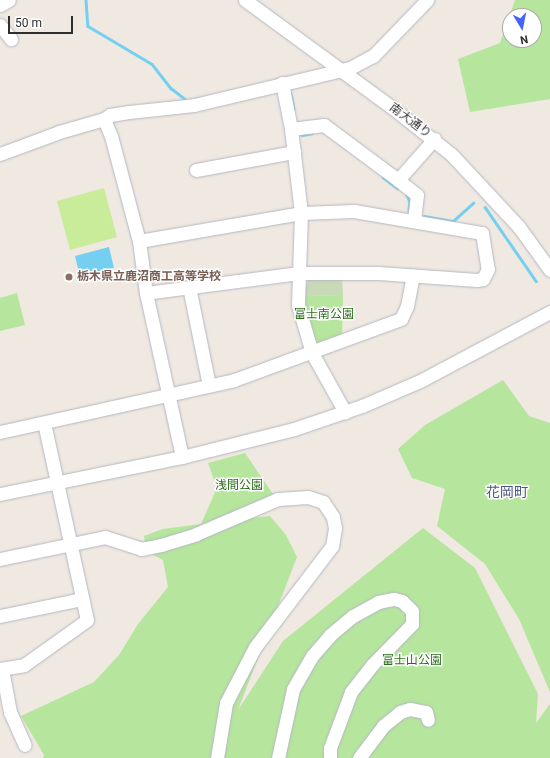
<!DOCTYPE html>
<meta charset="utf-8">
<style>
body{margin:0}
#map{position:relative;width:550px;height:758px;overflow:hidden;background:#efe9e1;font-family:Roboto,"Noto Sans JP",sans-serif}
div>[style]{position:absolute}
.green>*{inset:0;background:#b6e59e}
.cemetery>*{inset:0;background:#c8d9b8}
.pitch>*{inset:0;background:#c9ec9a}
.water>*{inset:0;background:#75cff0}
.stream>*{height:2.5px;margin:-1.25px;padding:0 1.25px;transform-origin:1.25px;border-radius:1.25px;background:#75cff0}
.roads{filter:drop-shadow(0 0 1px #b4b7c1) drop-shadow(0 0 1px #b4b7c1)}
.minor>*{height:13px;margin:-6.5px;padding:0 6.5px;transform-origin:6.5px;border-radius:6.5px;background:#fff}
.dots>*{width:11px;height:11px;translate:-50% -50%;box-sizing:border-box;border:2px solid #fff;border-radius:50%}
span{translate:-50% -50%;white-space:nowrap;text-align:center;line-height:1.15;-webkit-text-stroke:3px #fff;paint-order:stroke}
.street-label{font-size:12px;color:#2e2e2e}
.education-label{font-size:12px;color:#785e54;font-weight:700}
.left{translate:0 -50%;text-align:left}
.park-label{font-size:12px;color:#2c6e1b}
.quarter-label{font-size:14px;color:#4d5680}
.north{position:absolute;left:502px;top:8px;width:40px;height:40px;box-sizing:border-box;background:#fff;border:1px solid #ababab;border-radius:50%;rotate:170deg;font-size:11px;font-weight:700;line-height:16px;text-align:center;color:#2e2e2e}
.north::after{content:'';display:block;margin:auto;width:14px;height:18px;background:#4264fb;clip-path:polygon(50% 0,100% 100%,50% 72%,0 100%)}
.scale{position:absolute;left:8px;top:16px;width:65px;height:18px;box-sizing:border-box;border:2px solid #2e2e2e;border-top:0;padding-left:5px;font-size:12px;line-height:14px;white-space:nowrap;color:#2e2e2e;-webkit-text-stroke:3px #fff;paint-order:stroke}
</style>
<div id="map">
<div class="green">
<i style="clip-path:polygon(evenodd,515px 0,550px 0,550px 99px,470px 112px,458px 59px,500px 43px,515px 0,510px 16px,534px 16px,534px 40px,510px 40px,510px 16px)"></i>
<i style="clip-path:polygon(17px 293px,25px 325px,0 331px,0 298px)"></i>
<i style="clip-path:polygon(302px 295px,343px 296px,342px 338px,319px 346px,313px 343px)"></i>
<i style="clip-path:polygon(503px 380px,529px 416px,550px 423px,550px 692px,519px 619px,485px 564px,437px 526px,445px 489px,412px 478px,398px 449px,425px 425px)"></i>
<i style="clip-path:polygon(245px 453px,275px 497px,210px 523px,270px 516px,286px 535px,297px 557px,238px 710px,283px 641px,423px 528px,475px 568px,538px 694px,536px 723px,550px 704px,550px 758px,43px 758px,44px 755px,21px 716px,94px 682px,119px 655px,138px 624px,168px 587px,163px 560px,146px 551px,144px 536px,163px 529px,201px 524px,217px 488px,208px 463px)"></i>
</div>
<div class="cemetery">
<i style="clip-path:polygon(310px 277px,342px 277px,343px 296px,302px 295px)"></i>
</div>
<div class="pitch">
<i style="clip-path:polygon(104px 188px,117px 237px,70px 250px,57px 201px)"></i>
</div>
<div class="water">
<i style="clip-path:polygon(109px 247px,114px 268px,80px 277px,75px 256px)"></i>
</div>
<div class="stream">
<i style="left:86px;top:0;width:26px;rotate:86deg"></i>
<i style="left:88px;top:26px;width:74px;rotate:30.7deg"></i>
<i style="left:152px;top:64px;width:31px;rotate:52deg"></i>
<i style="left:171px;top:88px;width:18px;rotate:38deg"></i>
<i style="left:291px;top:94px;width:15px;rotate:79deg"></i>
<i style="left:302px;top:135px;width:10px;rotate:-11deg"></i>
<i style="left:383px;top:177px;width:18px;rotate:38deg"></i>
<i style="left:407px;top:195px;width:8px;rotate:67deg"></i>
<i style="left:410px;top:202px;width:8px;rotate:97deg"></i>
<i style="left:485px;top:207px;width:90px;rotate:55.4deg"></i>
<i style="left:424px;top:216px;width:29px;rotate:10deg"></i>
<i style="left:453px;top:221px;width:27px;rotate:-42deg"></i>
</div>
<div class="roads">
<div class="minor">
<i style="left:245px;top:0;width:180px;rotate:36.2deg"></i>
<i style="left:390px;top:106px;width:79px;rotate:38.3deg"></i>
<i style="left:452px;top:155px;width:98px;rotate:47.1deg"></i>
<i style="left:519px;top:227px;width:53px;rotate:54.2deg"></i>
<i style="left:0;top:5px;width:10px;rotate:-29deg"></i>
<i style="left:0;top:25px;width:18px;rotate:52deg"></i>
<i style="left:282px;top:83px;width:47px;rotate:78.9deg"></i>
<i style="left:291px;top:129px;width:85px;rotate:83.2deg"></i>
<i style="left:301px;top:213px;width:92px;rotate:91.9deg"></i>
<i style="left:298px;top:305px;width:50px;rotate:73.7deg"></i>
<i style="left:312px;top:353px;width:68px;rotate:60.8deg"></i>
<i style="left:104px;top:119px;width:7px;rotate:-34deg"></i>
<i style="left:110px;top:115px;width:19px;rotate:-9deg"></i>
<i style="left:129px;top:112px;width:65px;rotate:-6.1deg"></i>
<i style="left:194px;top:105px;width:160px;rotate:-13.3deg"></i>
<i style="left:350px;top:68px;width:26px;rotate:-28deg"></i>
<i style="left:373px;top:56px;width:78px;rotate:-46deg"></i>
<i style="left:291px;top:129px;width:33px;rotate:-7deg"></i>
<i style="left:324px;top:125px;width:92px;rotate:36.6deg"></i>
<i style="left:398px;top:180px;width:24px;rotate:38deg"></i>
<i style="left:417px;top:195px;width:26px;rotate:97deg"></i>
<i style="left:0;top:154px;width:63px;rotate:-20.4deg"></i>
<i style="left:59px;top:132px;width:47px;rotate:-16.1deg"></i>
<i style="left:104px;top:119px;width:18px;rotate:68deg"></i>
<i style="left:111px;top:136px;width:109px;rotate:75.1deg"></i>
<i style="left:139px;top:241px;width:52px;rotate:82.3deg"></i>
<i style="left:146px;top:293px;width:168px;rotate:77.6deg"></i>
<i style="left:196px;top:170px;width:100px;rotate:-10.4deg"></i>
<i style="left:398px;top:180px;width:55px;rotate:-48.7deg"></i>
<i style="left:139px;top:241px;width:164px;rotate:-9.8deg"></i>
<i style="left:301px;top:213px;width:53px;rotate:-2.2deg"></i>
<i style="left:354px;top:211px;width:130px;rotate:9.8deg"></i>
<i style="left:482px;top:233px;width:36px;rotate:81deg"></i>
<i style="left:488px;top:269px;width:11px;rotate:117deg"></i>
<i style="left:483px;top:279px;width:6px;rotate:171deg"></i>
<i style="left:477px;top:280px;width:99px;rotate:-176deg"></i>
<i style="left:378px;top:273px;width:79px;rotate:180deg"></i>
<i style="left:299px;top:273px;width:154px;rotate:172.6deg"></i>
<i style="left:189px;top:287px;width:100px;rotate:78.5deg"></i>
<i style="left:0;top:432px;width:240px;rotate:-12.5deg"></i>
<i style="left:234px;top:380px;width:178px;rotate:-20.1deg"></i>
<i style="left:401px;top:319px;width:14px;rotate:-65deg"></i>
<i style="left:407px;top:306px;width:31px;rotate:-79deg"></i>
<i style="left:0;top:494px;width:186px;rotate:-11.5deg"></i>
<i style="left:182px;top:457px;width:115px;rotate:-14deg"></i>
<i style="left:294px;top:429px;width:72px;rotate:-18.7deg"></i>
<i style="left:362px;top:406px;width:63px;rotate:-23.3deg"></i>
<i style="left:420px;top:381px;width:147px;rotate:-28deg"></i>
<i style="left:0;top:559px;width:107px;rotate:-11.8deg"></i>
<i style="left:105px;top:537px;width:38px;rotate:18deg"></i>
<i style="left:141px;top:549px;width:20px;rotate:-11deg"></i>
<i style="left:161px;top:545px;width:37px;rotate:-17deg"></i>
<i style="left:196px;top:534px;width:89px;rotate:-23.1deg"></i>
<i style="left:278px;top:499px;width:30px;rotate:-4deg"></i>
<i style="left:308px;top:497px;width:16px;rotate:18deg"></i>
<i style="left:323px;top:502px;width:18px;rotate:56deg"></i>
<i style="left:333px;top:517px;width:11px;rotate:80deg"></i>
<i style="left:335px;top:528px;width:18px;rotate:99deg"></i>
<i style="left:332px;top:546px;width:127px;rotate:127.3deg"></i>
<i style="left:255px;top:647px;width:63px;rotate:117.4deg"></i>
<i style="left:226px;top:703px;width:56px;rotate:99.3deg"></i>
<i style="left:0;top:616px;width:84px;rotate:-11.7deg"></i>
<i style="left:0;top:669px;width:24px;rotate:-9deg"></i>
<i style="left:24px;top:665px;width:77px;rotate:-35.5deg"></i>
<i style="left:87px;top:620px;width:202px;rotate:-102.3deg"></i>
<i style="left:2px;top:669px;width:44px;rotate:79.5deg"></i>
<i style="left:10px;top:712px;width:36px;rotate:66deg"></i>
<i style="left:278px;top:758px;width:71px;rotate:-77.7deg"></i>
<i style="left:293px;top:689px;width:38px;rotate:-60deg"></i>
<i style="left:312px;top:656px;width:28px;rotate:-49deg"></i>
<i style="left:330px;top:635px;width:30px;rotate:-40deg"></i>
<i style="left:353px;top:616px;width:29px;rotate:-29deg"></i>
<i style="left:378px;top:602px;width:16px;rotate:-11deg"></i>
<i style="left:394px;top:599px;width:8px;rotate:14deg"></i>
<i style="left:402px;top:601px;width:14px;rotate:45deg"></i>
<i style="left:412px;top:611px;width:13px;rotate:90deg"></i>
<i style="left:412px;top:624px;width:57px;rotate:134.3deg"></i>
<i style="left:372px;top:665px;width:34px;rotate:128deg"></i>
<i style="left:351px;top:692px;width:60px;rotate:110.6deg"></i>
<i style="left:330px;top:748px;width:10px;rotate:90deg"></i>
<i style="left:359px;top:758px;width:40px;rotate:-53deg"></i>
<i style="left:383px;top:726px;width:22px;rotate:-39deg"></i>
<i style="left:400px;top:712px;width:10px;rotate:-17deg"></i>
<i style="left:410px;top:709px;width:16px;rotate:11deg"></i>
<i style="left:426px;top:712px;width:8px;rotate:76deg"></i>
</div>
</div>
<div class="dots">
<i style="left:69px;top:277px;background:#8d6e63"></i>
</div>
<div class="street-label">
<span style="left:410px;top:121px;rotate:37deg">南大通り</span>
</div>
<div class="education-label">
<span class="left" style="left:77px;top:277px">栃木県立鹿沼商工高等学校</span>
</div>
<div class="park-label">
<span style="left:324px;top:315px">富士南公園</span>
<span style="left:239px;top:486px">浅間公園</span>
<span style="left:412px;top:661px">富士山公園</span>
</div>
<div class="quarter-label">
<span style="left:507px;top:492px">花岡町</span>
</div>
<div class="north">N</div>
<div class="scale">50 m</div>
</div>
